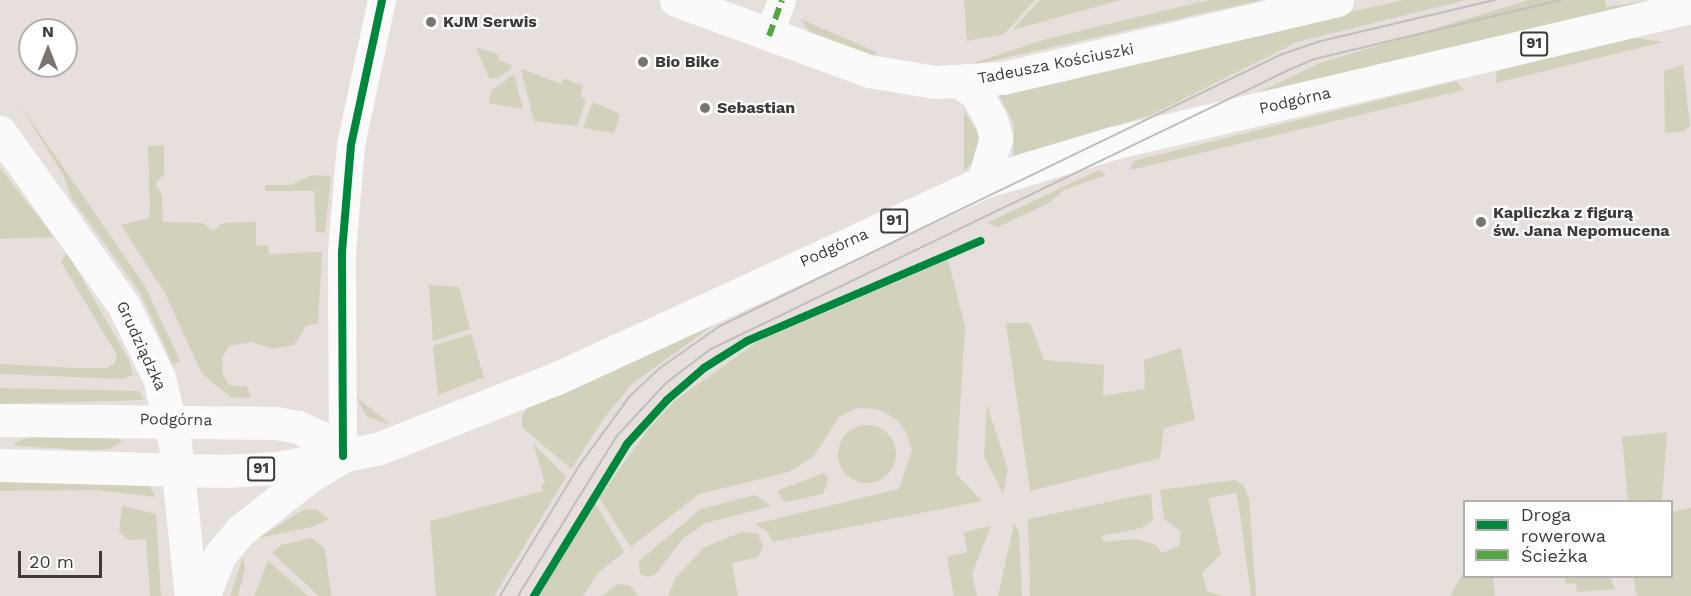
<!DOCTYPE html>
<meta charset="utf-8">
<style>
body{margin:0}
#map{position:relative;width:1691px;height:596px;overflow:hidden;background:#e6dfdb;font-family:"Work Sans",sans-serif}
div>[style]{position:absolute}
.green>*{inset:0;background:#d2d1bb}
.round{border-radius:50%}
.street>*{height:28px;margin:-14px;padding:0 14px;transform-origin:14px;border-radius:14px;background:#fbfafa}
.secondary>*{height:33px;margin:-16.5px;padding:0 16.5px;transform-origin:16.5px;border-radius:16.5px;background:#fbfafa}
.primary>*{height:33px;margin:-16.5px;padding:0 16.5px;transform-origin:16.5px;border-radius:16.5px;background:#fbfafa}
.tram>*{height:1.5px;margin:-0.75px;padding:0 0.75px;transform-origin:0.75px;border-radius:0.75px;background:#c1bfbe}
.quiet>*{height:6px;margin-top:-3px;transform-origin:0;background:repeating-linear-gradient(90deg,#54a645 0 12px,transparent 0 18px)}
.cycleway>*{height:8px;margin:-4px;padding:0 4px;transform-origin:4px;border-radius:4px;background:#00873e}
.dots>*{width:16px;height:16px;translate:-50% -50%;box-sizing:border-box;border:3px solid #fff;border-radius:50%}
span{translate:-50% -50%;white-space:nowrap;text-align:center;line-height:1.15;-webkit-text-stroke:4.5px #fff;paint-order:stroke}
.shield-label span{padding:2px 4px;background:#fff;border:2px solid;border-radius:4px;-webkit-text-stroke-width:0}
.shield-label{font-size:15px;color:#3f3a37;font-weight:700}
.poi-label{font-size:16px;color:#3f3a37;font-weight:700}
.left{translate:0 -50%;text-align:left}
.street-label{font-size:16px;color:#3f3a37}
.legend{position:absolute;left:1463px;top:500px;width:210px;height:78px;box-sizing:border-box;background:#fff;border:2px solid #b2b0af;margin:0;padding:8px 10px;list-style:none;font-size:18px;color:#3f3a37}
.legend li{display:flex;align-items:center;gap:12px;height:30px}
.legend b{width:30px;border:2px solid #b2b0af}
.north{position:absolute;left:18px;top:18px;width:60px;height:60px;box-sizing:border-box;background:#fff;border:2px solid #b2b0af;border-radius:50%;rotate:0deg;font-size:16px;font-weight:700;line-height:24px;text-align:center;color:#3f3a37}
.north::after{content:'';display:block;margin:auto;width:21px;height:27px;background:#797470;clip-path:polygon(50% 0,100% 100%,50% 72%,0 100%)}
.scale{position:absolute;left:18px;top:551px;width:84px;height:27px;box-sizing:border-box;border:3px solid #3f3a37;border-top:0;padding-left:8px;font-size:18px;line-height:21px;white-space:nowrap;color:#3f3a37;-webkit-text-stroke:4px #fff;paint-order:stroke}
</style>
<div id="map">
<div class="green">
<i style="clip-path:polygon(964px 0,1035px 0,1004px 34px,967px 41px)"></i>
<i style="clip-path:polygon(1040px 0,1120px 0,1012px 30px)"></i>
<i style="clip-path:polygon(1209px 0,1262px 0,959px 68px,1046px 39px)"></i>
<i style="clip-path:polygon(1403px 0,1466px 0,1297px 42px,1151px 115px,1013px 156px,1014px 125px,998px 93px)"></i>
<i style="clip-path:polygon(1529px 0,1605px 0,1606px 7px,1654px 0,1249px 97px,1320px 63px)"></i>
<i style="clip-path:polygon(801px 19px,876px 52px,875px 57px,811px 34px)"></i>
<i style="clip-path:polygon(1635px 38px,1664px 42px,1496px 83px,1497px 71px)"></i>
<i style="clip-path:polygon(476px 47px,499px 55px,498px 60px,512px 65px,511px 69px,498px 78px,489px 78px)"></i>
<i style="clip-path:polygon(1683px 65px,1690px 126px,1684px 131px,1665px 133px,1664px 71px)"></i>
<i style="clip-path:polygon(521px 69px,561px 84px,564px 78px,583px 86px,580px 96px,586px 100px,577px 126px,534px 121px)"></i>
<i style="clip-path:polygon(514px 74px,523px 109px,489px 103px,491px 91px)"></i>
<i style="clip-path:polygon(1456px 81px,1464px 90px,1130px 170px,1133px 161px)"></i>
<i style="clip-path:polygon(18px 102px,145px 286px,180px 361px,173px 365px,141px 294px,71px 197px,64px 176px)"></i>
<i style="clip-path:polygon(593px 102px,620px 114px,614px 133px,583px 128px)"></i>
<i style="clip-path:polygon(964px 111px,978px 133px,979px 148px,973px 162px,964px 171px)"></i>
<i style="clip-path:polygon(164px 145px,164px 175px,155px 184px,162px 195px,163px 222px,203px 223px,213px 231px,222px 223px,256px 222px,256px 245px,268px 246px,269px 254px,322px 252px,318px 323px,306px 326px,294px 345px,274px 349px,251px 342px,229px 346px,222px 358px,223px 375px,229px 385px,247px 387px,251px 397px,232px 398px,202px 374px,165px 293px,121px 225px,150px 218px,148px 146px)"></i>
<i style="clip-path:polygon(0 168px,48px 229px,53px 237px,0 239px)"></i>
<i style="clip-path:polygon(1099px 170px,1106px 175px,1064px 190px,1049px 203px,998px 227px,987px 223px)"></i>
<i style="clip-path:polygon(312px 175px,331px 176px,325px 233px,316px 232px,314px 191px,265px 191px,265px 185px,290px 185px)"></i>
<i style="clip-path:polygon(67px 252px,129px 360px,133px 375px,121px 379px,0 374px,0 364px,77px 368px,107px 368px,114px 364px,117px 355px,61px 262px)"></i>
<i style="clip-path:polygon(948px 260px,965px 327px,956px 474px,982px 501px,773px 542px,767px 531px,755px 524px,899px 489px,912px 450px,906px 432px,896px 419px,877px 409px,857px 408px,839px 417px,813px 457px,788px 472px,699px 494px,631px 547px,599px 498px,649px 428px,677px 399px,757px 342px)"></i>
<i style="clip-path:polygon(429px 285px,459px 287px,470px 329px,433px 341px)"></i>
<i style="clip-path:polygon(718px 322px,632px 384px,604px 418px,571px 469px,522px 427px,522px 416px,529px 405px)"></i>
<i style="clip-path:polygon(1006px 323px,1030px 323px,1044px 360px,1104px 365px,1103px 396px,1145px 389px,1144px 360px,1181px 348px,1195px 420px,1164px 428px,1160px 458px,1030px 491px)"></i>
<i style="clip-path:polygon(471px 334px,484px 377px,438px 395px,433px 346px)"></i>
<i style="clip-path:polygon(0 388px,139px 391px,144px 400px,0 404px)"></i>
<i style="clip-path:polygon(356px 397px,390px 424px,367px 417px)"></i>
<i style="clip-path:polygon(987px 405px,1008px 470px,1003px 493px,984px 456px)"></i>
<i class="round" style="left:838px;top:425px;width:58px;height:58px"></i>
<i style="clip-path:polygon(1667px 432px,1662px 501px,1628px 501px,1622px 437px)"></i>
<i style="clip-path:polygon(32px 437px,114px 437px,123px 441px,109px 449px,90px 450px,13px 446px,18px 441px)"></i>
<i style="clip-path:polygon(533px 443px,566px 477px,494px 596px,436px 596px,430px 521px,543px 491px,541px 485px,545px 483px)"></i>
<i style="clip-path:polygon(824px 473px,829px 478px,823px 494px,785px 502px,777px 491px)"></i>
<i style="clip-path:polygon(1235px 480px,1243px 485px,1249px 498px,1256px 596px,1251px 596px,1237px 493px,1208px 498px,1221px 554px,1202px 573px,1207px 591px,1222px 596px,1030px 596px,1028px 519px,1151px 493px,1153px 520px,1142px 528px,1101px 536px,1104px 542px,1134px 539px,1154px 544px,1162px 553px,1179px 546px,1181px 532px,1164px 519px,1160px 490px)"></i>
<i style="clip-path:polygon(0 481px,150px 486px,155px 497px,96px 490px,0 491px)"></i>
<i style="clip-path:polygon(755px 495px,771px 506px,706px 523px,682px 539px,656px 574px,648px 577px,640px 574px,639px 561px,701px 509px)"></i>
<i style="clip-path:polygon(595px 503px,624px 552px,599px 572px,583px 596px,539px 596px)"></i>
<i style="clip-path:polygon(122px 506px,156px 514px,161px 596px,150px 596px,146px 539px,129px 540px,119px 532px)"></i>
<i style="clip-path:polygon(1691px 508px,1691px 596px,1637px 596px,1633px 577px,1672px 576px,1672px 512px)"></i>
<i style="clip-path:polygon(305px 509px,317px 510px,329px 519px,312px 527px,258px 538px)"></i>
<i style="clip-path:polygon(1014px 524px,1019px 531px,1022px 596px,998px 596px)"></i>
<i style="clip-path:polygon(991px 526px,972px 573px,977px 596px,954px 596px,947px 557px,967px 552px,964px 532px)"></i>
<i style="clip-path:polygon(742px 532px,758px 534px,763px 546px,758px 557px,732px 563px,738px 596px,668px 596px,676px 577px,705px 547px)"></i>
<i style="clip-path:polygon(312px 538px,325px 549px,331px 596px,319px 596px,272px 553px,281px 545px)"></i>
<i style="clip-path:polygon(243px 557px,245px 568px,238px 596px,230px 596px)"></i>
<i style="clip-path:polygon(268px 561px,308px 596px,254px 596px)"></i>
<i style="clip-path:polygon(1464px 572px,1464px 576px,1493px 577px,1495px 596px,1450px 596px)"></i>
<i style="clip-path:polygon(1564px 577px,1610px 577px,1615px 589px,1577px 592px,1576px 583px,1566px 584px)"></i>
<i style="clip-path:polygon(618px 584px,630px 586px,639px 596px,602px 596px)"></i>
</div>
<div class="street">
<i style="left:769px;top:36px;width:38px;rotate:-70deg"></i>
<i style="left:343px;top:456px;width:204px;rotate:-90.3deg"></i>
<i style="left:342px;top:252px;width:107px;rotate:-85.2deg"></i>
<i style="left:351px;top:145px;width:148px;rotate:-77.9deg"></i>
</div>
<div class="secondary">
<i style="left:0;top:132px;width:214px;rotate:54.5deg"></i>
<i style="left:124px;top:306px;width:80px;rotate:64.1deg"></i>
<i style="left:159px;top:378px;width:68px;rotate:76.4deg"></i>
<i style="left:175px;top:444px;width:153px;rotate:84deg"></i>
<i style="left:0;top:420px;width:275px;rotate:0.6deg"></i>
<i style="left:275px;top:423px;width:23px;rotate:10deg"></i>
<i style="left:298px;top:427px;width:35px;rotate:25deg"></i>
<i style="left:330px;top:442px;width:19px;rotate:47deg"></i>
<i style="left:343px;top:456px;width:42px;rotate:148.6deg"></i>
<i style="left:307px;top:478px;width:85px;rotate:141.7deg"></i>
<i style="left:240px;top:531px;width:31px;rotate:130deg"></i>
<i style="left:220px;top:555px;width:44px;rotate:112.5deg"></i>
</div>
<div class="primary">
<i style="left:676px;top:0;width:206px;rotate:20.2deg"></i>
<i style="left:869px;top:71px;width:67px;rotate:9.5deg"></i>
<i style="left:935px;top:82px;width:68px;rotate:-3.4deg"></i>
<i style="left:1003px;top:78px;width:343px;rotate:-13.1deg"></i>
<i style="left:960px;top:82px;width:19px;rotate:35deg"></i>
<i style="left:976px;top:93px;width:31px;rotate:61deg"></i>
<i style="left:991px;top:120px;width:19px;rotate:74deg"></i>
<i style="left:996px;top:138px;width:46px;rotate:106.5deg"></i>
<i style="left:0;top:465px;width:225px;rotate:1.5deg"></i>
<i style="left:225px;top:471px;width:51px;rotate:-3.4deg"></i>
<i style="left:276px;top:468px;width:103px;rotate:-10.7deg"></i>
<i style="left:377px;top:449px;width:191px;rotate:-21.5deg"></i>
<i style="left:555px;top:379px;width:471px;rotate:-24.7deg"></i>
<i style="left:983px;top:182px;width:136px;rotate:-16.7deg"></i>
<i style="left:1113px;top:143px;width:594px;rotate:-13.24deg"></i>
</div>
<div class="tram">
<i style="left:500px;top:596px;width:152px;rotate:-58.7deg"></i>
<i style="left:579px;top:466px;width:87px;rotate:-53.9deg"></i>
<i style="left:630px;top:396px;width:41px;rotate:-43deg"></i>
<i style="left:660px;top:368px;width:73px;rotate:-35deg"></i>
<i style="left:720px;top:326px;width:622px;rotate:-25.82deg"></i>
<i style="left:1280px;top:55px;width:39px;rotate:-19deg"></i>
<i style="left:1317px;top:42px;width:183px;rotate:-13.3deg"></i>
<i style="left:518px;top:596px;width:188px;rotate:-58.3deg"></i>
<i style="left:617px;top:436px;width:72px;rotate:-47.2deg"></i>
<i style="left:666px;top:383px;width:56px;rotate:-37.1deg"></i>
<i style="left:711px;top:349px;width:644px;rotate:-25.77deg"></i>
<i style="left:1291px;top:69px;width:26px;rotate:-23deg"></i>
<i style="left:1315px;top:59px;width:252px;rotate:-13.5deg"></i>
</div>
<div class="quiet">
<i style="left:769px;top:36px;width:38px;rotate:-70deg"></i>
</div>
<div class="cycleway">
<i style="left:343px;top:456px;width:204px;rotate:-90.3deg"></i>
<i style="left:342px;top:252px;width:107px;rotate:-85.2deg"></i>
<i style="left:351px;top:145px;width:148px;rotate:-77.9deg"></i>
<i style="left:534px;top:596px;width:178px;rotate:-58.5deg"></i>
<i style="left:627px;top:444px;width:59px;rotate:-47.7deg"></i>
<i style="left:667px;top:400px;width:49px;rotate:-40.9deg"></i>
<i style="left:704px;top:368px;width:51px;rotate:-32.1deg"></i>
<i style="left:747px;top:341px;width:254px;rotate:-23.2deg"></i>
</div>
<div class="dots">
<i style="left:431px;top:22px;background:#797470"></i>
<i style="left:643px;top:62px;background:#797470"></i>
<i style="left:705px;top:108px;background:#797470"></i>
<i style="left:1481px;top:222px;background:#797470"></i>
</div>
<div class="shield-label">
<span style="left:1534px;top:44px">91</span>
<span style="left:894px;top:221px">91</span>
<span style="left:261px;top:469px">91</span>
</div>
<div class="poi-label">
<span class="left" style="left:443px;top:22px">KJM Serwis</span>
<span class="left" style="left:655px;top:62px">Bio Bike</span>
<span class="left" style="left:717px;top:108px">Sebastian</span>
<span class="left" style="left:1493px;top:222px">Kapliczka z figurą<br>św. Jana Nepomucena</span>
</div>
<div class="street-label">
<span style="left:1056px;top:64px;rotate:-11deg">Tadeusza Kościuszki</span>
<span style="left:1295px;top:101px;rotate:-13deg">Podgórna</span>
<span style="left:834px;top:248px;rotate:-24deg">Podgórna</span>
<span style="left:141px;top:346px;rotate:65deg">Grudziądzka</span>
<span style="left:176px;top:420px;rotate:1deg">Podgórna</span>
</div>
<ul class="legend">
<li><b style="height:8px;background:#00873e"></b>Droga rowerowa</li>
<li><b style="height:8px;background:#54a645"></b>Ścieżka</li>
</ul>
<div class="north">N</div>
<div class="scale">20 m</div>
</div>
